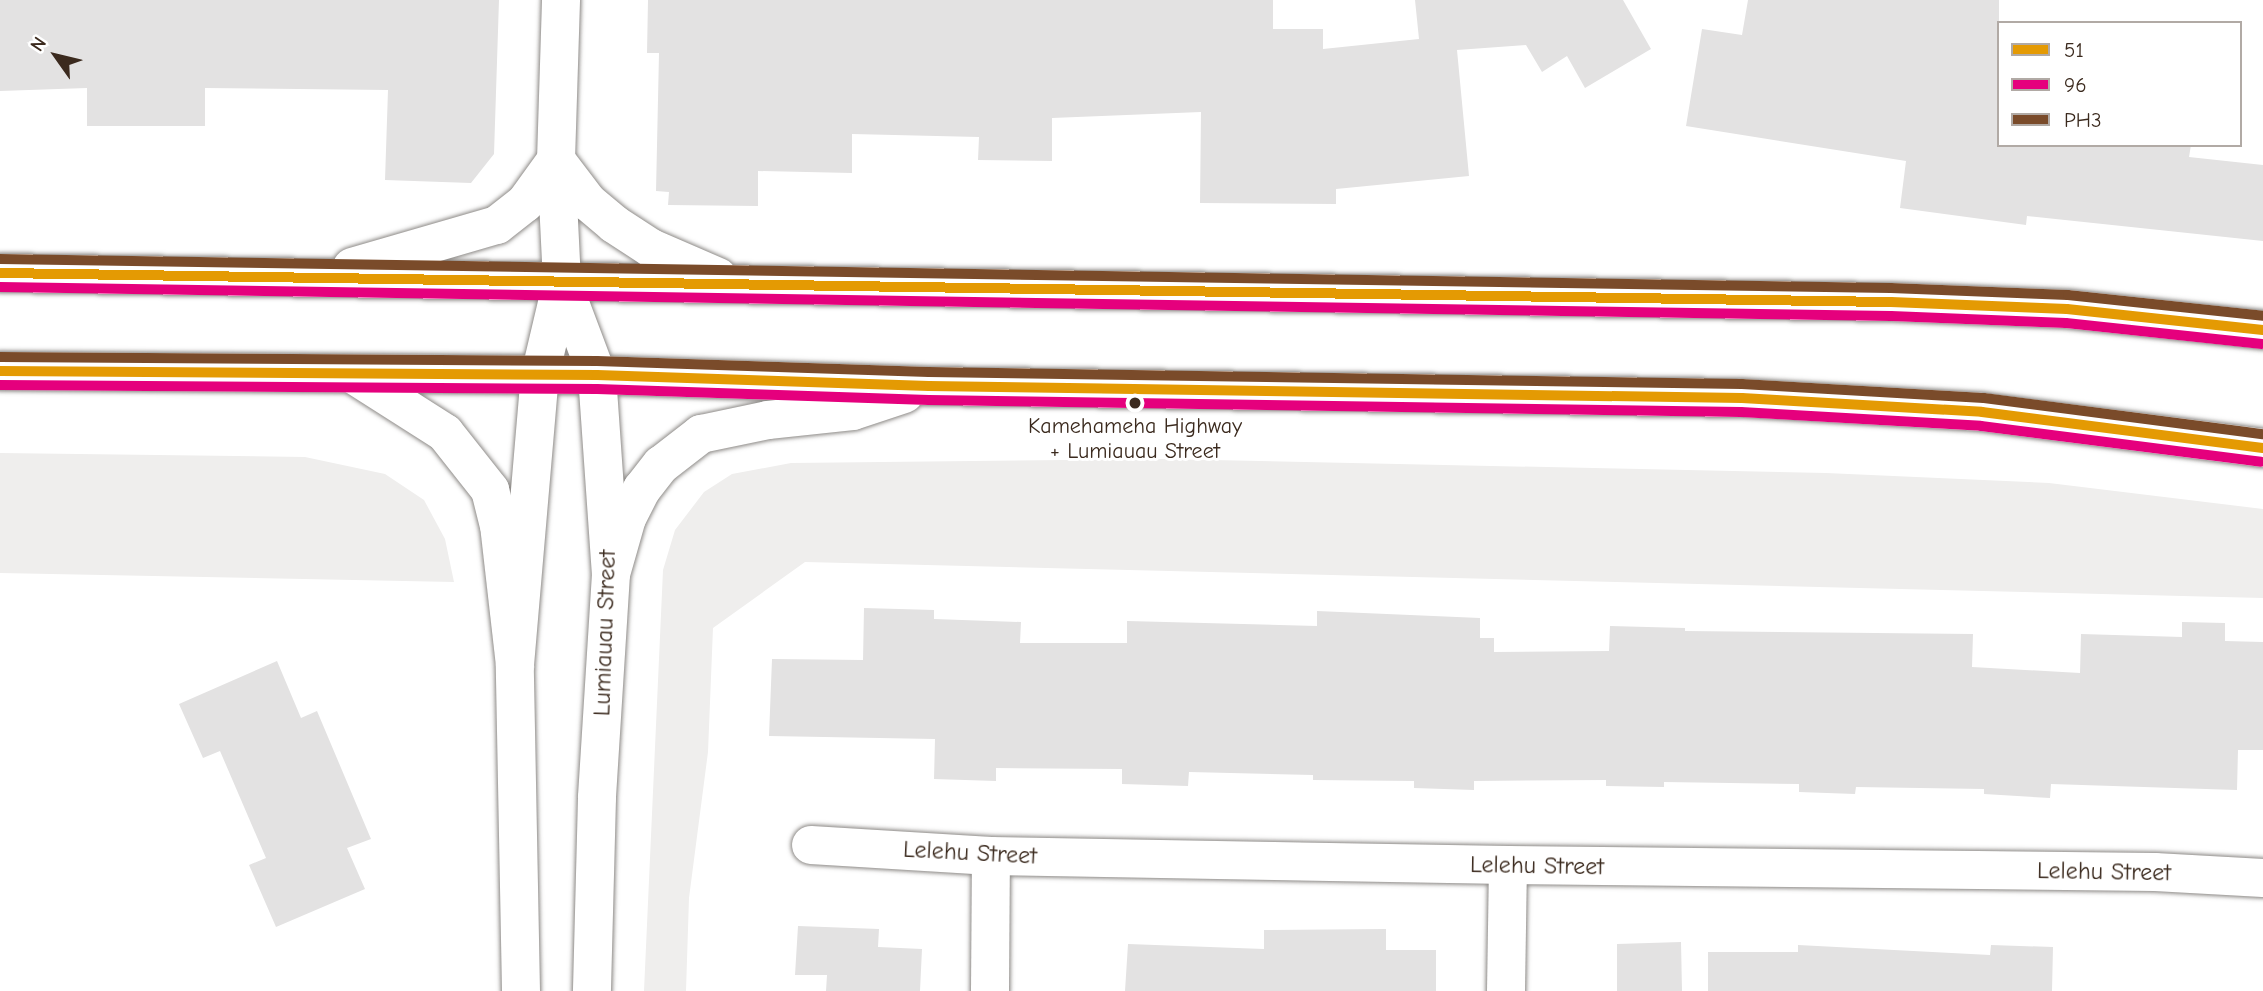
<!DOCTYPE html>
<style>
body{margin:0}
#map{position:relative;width:2263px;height:991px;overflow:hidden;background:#fff;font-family:"Comic Neue",sans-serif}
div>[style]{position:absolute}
.green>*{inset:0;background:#efeeed}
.building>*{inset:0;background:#e3e2e2}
.roads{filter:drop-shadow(0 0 2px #8e8b88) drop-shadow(0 0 2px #8e8b88)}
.minor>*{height:38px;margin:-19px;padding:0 19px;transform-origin:19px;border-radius:19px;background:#fff}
.major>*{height:38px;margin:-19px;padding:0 19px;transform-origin:19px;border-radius:19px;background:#fff}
.bus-1>*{height:10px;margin:-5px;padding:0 5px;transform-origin:5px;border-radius:5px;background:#e49a03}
.bus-2>*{height:10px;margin:-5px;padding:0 5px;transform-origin:5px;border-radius:5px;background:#e5007d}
.bus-3>*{height:10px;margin:-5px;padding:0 5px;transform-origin:5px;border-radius:5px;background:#7a4b2a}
.dots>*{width:19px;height:19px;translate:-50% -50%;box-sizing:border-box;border:4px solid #fff;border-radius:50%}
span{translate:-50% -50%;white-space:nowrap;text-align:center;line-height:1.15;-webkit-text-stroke:6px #fff;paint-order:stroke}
.bus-label{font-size:22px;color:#3b2a1e}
.street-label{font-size:24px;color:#3b2a1e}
.legend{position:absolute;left:1997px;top:21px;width:245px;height:126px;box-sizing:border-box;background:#fff;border:2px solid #b1aaa5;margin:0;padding:9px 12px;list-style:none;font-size:21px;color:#3b2a1e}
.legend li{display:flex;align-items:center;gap:14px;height:35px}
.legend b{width:35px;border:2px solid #b1aaa5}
.north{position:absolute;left:21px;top:21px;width:70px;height:70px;-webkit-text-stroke:5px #fff;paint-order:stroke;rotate:304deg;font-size:19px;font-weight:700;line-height:28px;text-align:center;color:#3b2a1e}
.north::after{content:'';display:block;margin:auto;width:24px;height:32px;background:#3b2a1e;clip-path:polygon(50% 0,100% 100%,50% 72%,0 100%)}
</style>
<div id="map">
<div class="green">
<i style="clip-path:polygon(0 453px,305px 457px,385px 474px,424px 500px,445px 539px,454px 582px,0 573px)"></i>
<i style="clip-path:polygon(1163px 459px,1826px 473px,2049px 483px,2263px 509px,2263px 598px,805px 562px,713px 628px,708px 752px,689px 898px,686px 991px,644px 991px,663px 570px,675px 530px,704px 492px,732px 474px,791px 463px)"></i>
</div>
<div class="building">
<i style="clip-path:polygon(0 0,499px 0,494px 154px,471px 183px,385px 180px,388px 90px,205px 88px,205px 126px,87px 126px,87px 88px,0 91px)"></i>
<i style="clip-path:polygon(648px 0,1273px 0,1273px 29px,1323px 29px,1323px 49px,1419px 39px,1415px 0,1623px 0,1651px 49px,1585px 88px,1567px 56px,1542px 72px,1526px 45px,1457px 50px,1469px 176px,1336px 189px,1336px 204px,1200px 203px,1201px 112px,1052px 118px,1052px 161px,978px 160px,979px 137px,852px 134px,852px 173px,758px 171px,758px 206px,668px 205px,669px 192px,656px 191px,659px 53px,647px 53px)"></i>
<i style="clip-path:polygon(1748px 0,1999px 0,1999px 145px,2191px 145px,2189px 157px,2263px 165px,2263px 241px,2027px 216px,2026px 225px,1900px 208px,1906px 161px,1686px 126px,1702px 29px,1742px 35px)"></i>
<i style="clip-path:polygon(864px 608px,934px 610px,934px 619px,1021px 622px,1020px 643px,1127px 643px,1127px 621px,1317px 626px,1317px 611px,1480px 618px,1480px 638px,1494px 638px,1494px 652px,1609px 651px,1610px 626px,1685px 628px,1685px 631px,1973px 634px,1972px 667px,2080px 673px,2081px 634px,2182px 637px,2182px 622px,2225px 623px,2225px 641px,2263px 642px,2263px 750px,2238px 750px,2237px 790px,2051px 784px,2050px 798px,1984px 794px,1984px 789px,1856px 787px,1855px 794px,1799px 792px,1799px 784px,1664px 782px,1664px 787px,1606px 786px,1606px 780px,1474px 781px,1474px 790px,1414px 788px,1414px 781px,1313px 780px,1313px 775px,1189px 772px,1188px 786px,1122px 784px,1122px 769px,996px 768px,996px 781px,934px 779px,935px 739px,769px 736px,772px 659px,863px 660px)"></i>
<i style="clip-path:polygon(277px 661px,301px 718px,317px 711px,371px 839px,347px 848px,365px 889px,276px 927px,249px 865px,266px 858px,220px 751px,203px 758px,179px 704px)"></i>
<i style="clip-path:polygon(798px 926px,879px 929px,878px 947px,922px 949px,920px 991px,826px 991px,827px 975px,795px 975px)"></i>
<i style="clip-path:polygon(1386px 929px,1386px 950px,1436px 950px,1436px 991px,1125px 991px,1128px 944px,1264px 949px,1264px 930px)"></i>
<i style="clip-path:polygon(1681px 942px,1682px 991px,1617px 991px,1617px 944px)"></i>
<i style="clip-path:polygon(1798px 945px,1990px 955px,1991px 945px,2053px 947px,2052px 991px,1708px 991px,1708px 952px,1798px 952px)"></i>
</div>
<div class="roads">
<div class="minor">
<i style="left:562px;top:282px;width:99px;rotate:69.4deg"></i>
<i style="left:597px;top:375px;width:199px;rotate:86deg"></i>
<i style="left:611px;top:574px;width:224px;rotate:93.6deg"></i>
<i style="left:597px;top:798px;width:193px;rotate:91.5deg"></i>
<i style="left:811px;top:845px;width:180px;rotate:3.5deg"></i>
<i style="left:991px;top:856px;width:517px;rotate:1deg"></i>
<i style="left:1508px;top:865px;width:647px;rotate:0.62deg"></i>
<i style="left:2155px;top:872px;width:108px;rotate:3.2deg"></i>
<i style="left:521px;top:991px;width:326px;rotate:-91.1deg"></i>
<i style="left:515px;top:665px;width:291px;rotate:-85.1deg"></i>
<i style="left:540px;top:375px;width:96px;rotate:-76.7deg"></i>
<i style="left:562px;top:282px;width:122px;rotate:-92.8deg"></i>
<i style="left:556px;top:160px;width:160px;rotate:-88.2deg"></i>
<i style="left:990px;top:991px;width:135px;rotate:-89.6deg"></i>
<i style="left:1506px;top:991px;width:126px;rotate:-89.1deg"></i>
</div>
<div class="major">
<i style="left:352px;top:267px;width:151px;rotate:-16.2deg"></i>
<i style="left:497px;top:225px;width:36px;rotate:-38deg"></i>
<i style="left:525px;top:203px;width:53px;rotate:-54.2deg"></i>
<i style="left:556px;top:160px;width:53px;rotate:52.7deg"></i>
<i style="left:588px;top:202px;width:34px;rotate:40deg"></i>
<i style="left:614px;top:224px;width:44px;rotate:33deg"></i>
<i style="left:651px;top:248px;width:73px;rotate:23.4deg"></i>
<i style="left:0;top:273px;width:1891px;rotate:0.88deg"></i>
<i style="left:1891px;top:302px;width:176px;rotate:2.3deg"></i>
<i style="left:2067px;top:309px;width:197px;rotate:6.1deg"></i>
<i style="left:0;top:371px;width:597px;rotate:0.38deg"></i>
<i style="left:597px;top:375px;width:332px;rotate:1.9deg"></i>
<i style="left:929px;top:386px;width:813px;rotate:0.85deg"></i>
<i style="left:1742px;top:398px;width:240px;rotate:3.3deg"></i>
<i style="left:1982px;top:412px;width:283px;rotate:7.3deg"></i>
<i style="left:354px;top:375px;width:108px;rotate:32.5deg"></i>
<i style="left:445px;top:433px;width:73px;rotate:51.7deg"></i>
<i style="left:490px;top:490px;width:36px;rotate:76deg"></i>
<i style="left:499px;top:525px;width:141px;rotate:83.5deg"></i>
<i style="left:611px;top:574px;width:58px;rotate:-74.1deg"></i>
<i style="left:627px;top:518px;width:33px;rotate:-63deg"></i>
<i style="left:642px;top:489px;width:31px;rotate:-52deg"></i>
<i style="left:661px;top:465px;width:51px;rotate:-37.8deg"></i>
<i style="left:701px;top:434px;width:68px;rotate:-11.8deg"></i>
<i style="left:768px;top:420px;width:85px;rotate:-6deg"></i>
<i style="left:853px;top:411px;width:54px;rotate:-18.4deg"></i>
</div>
</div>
<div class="bus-1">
<i style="left:0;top:273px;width:1891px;rotate:0.88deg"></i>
<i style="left:1891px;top:302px;width:176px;rotate:2.3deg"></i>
<i style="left:2067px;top:309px;width:197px;rotate:6.1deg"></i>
<i style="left:0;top:371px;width:597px;rotate:0.38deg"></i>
<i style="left:597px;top:375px;width:332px;rotate:1.9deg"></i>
<i style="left:929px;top:386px;width:813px;rotate:0.85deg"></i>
<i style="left:1742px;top:398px;width:240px;rotate:3.3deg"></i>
<i style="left:1982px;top:412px;width:283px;rotate:7.3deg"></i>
</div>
<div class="bus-2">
<i style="left:0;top:287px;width:1891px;rotate:0.88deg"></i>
<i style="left:1891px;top:316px;width:175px;rotate:2.3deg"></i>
<i style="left:2066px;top:323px;width:197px;rotate:6.1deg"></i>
<i style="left:0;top:385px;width:597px;rotate:0.38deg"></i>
<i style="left:597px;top:389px;width:332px;rotate:1.9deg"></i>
<i style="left:929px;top:400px;width:812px;rotate:0.85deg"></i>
<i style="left:1741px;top:412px;width:240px;rotate:3.3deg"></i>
<i style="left:1981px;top:426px;width:282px;rotate:7.3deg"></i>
</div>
<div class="bus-3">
<i style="left:0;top:259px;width:1891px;rotate:0.88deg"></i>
<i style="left:1891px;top:288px;width:177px;rotate:2.3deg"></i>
<i style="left:2068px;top:295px;width:196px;rotate:6.1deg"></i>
<i style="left:0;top:357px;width:597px;rotate:0.38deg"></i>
<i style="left:597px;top:361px;width:332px;rotate:1.9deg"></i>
<i style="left:929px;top:372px;width:813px;rotate:0.85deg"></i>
<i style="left:1742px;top:384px;width:242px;rotate:3.3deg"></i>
<i style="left:1984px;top:398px;width:281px;rotate:7.4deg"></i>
</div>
<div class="dots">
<i style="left:1135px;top:403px;background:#3b2a1e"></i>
</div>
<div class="bus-label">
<span style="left:1135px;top:439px">Kamehameha Highway<br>+ Lumiauau Street</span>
</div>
<div class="street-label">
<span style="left:605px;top:633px;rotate:-88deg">Lumiauau Street</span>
<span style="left:970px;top:853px;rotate:3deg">Lelehu Street</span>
<span style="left:1537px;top:866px;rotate:1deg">Lelehu Street</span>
<span style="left:2104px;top:872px;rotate:1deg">Lelehu Street</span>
</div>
<ul class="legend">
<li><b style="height:9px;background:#e49a03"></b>51</li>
<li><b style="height:9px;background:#e5007d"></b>96</li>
<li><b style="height:9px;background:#7a4b2a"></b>PH3</li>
</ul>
<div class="north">N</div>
</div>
